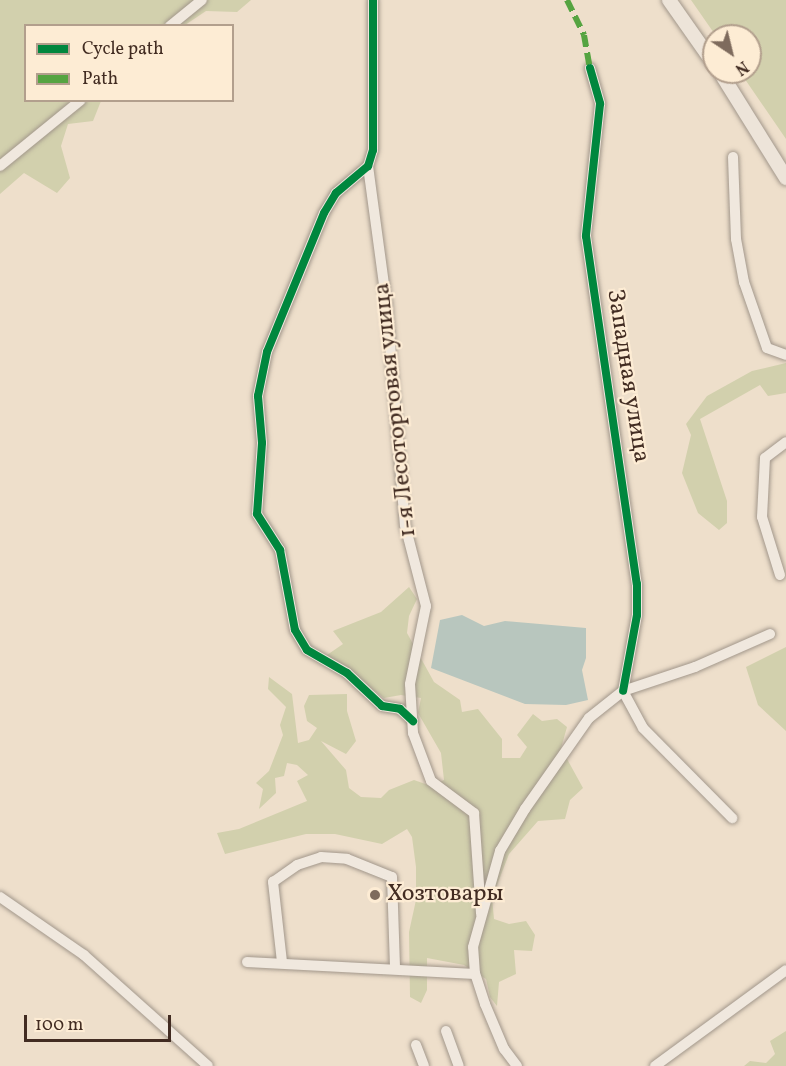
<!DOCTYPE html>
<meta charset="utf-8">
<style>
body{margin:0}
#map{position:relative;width:786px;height:1066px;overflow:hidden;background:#eedfcb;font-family:Vollkorn,serif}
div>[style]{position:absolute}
.green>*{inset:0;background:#d2d0ad}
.water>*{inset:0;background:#b8c6be}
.roads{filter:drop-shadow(0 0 2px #a2978b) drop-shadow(0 0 2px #a2978b)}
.minor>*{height:10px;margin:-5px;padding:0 5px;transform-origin:5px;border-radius:5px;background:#f0e8de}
.major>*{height:14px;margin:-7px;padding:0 7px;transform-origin:7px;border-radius:7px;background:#ede4d9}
.quiet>*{height:6px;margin-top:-3px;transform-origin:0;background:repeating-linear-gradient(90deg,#55a441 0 12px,transparent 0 18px)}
.cycleway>*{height:8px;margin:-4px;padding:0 4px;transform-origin:4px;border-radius:4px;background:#00873e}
.dots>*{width:16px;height:16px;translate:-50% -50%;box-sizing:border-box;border:3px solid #fdecd4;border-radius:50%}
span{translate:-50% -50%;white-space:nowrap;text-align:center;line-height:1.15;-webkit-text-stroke:4.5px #fdecd4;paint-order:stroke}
.street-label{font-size:24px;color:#422c22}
.poi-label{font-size:24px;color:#422c22}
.left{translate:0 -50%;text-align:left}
.legend{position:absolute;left:24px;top:24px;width:210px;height:78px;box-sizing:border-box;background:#fdecd4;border:2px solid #b29f8d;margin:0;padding:8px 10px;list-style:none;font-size:18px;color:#422c22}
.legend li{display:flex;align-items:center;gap:12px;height:30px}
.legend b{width:30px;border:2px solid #b29f8d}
.north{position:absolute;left:702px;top:24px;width:60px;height:60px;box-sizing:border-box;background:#fdecd4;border:2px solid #b29f8d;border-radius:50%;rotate:145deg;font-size:16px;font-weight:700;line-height:24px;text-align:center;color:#422c22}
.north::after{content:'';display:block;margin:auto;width:21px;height:27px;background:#7e6b5d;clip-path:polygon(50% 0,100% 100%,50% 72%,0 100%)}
.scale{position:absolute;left:24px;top:1015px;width:147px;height:27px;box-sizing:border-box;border:3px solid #422c22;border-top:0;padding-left:8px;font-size:18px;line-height:21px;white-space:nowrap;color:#422c22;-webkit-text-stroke:4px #fdecd4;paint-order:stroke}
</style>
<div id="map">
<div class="green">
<i style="clip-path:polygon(0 0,251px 0,237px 12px,206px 11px,185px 25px,26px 26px,26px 100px,101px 101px,93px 121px,68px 124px,61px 146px,70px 178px,57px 193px,24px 173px,0 194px)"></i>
<i style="clip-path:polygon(691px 0,786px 0,786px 139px,740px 72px,750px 72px,750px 36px,716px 36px)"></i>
<i style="clip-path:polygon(786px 363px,786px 393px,768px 396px,760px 385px,700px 419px,727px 501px,727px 523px,719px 530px,698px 513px,682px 473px,691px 435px,686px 424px,707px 396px,752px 371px)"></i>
<i style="clip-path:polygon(409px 587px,417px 599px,409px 616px,407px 633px,434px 682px,460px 700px,462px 712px,478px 709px,502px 739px,502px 758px,520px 758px,527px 747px,517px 735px,533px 714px,542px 721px,557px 719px,567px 727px,561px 748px,583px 788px,570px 800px,565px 819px,538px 821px,509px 854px,492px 898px,494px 919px,509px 924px,526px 921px,535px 935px,532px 951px,514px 950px,516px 974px,499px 982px,497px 1006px,490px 997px,486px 979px,464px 965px,427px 958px,427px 990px,421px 1003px,410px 997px,409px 932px,416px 900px,416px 867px,412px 837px,407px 829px,382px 844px,335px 834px,306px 834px,225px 854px,217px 833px,239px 829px,307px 801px,297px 781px,308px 775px,297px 765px,287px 763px,284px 776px,275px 778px,276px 793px,259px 809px,263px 789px,256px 783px,269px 771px,283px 735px,280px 725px,286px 707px,268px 689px,269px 677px,292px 694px,298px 743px,309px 740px,317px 728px,307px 721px,304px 706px,309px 695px,347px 694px,347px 711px,356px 741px,346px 754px,321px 741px,346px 770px,349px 788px,361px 797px,381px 798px,389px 790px,414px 780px,431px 786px,444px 780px,441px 753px,418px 713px,421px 698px,401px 695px,384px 698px,327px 655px,343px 644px,333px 631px,381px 612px)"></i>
<i style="clip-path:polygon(786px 647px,786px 731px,758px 705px,746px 667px)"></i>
<i style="clip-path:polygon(786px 1031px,786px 1066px,744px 1066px,750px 1061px,766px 1063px,775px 1054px,770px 1041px)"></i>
</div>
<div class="water">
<i style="clip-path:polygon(462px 615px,484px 626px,505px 621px,586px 628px,586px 658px,582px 670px,588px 700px,566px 705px,525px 704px,431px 668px,440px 620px)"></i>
</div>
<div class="roads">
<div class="minor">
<i style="left:373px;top:0;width:150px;rotate:90deg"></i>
<i style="left:373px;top:150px;width:17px;rotate:107deg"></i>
<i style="left:368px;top:166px;width:42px;rotate:139.8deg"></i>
<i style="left:336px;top:193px;width:23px;rotate:121deg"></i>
<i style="left:324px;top:213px;width:150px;rotate:112.3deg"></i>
<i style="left:267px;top:352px;width:45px;rotate:101.6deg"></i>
<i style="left:258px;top:396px;width:47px;rotate:85.1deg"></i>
<i style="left:262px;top:443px;width:71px;rotate:94deg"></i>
<i style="left:257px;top:514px;width:43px;rotate:57.4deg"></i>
<i style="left:280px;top:550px;width:81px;rotate:79.4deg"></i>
<i style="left:295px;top:630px;width:23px;rotate:59deg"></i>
<i style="left:307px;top:650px;width:46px;rotate:29.9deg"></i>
<i style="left:347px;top:673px;width:48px;rotate:43.3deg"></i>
<i style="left:382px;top:706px;width:18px;rotate:9deg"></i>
<i style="left:400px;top:709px;width:18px;rotate:43deg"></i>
<i style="left:170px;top:26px;width:41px;rotate:-39.1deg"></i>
<i style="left:590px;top:68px;width:37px;rotate:74deg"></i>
<i style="left:600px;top:104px;width:133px;rotate:96.1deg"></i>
<i style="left:586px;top:236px;width:352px;rotate:81.7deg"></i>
<i style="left:637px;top:584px;width:31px;rotate:90deg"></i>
<i style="left:637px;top:615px;width:77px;rotate:100.4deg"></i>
<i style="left:733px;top:157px;width:82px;rotate:87.9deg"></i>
<i style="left:736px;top:239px;width:44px;rotate:79.5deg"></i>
<i style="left:744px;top:282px;width:70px;rotate:70.8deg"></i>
<i style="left:767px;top:348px;width:20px;rotate:20deg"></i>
<i style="left:0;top:166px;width:104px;rotate:-39.2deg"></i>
<i style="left:368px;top:166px;width:142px;rotate:82.3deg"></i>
<i style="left:387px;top:307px;width:219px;rotate:85.3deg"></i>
<i style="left:405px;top:525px;width:84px;rotate:75.5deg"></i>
<i style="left:426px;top:606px;width:80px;rotate:101.6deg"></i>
<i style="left:410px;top:684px;width:49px;rotate:86.5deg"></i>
<i style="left:413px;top:733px;width:51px;rotate:69.4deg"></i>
<i style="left:431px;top:781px;width:54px;rotate:36.7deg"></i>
<i style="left:474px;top:813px;width:101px;rotate:86deg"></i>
<i style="left:780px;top:575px;width:61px;rotate:-107.2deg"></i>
<i style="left:762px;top:517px;width:59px;rotate:-87.1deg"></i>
<i style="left:765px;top:458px;width:26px;rotate:-37deg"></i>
<i style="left:623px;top:691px;width:42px;rotate:61.6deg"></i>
<i style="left:643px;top:728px;width:127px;rotate:45.3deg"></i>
<i style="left:0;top:897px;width:102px;rotate:34.6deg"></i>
<i style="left:84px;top:955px;width:166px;rotate:41.8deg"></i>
<i style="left:247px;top:962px;width:228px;rotate:3deg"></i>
<i style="left:282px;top:962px;width:81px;rotate:-96.4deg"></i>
<i style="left:273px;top:882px;width:29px;rotate:-35deg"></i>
<i style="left:297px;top:865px;width:25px;rotate:-18deg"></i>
<i style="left:321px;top:857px;width:26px;rotate:4deg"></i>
<i style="left:347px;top:859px;width:48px;rotate:21.8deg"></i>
<i style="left:392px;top:877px;width:90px;rotate:88.1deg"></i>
<i style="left:446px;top:1031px;width:37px;rotate:70deg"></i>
<i style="left:416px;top:1045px;width:22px;rotate:69deg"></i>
<i style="left:517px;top:1066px;width:21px;rotate:-127deg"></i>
<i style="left:504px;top:1049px;width:49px;rotate:-112.9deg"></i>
<i style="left:485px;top:1004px;width:32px;rotate:-108deg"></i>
<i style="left:475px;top:974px;width:27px;rotate:-94deg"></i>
<i style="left:473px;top:947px;width:100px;rotate:-74.3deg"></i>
<i style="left:500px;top:851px;width:49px;rotate:-59.2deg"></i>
<i style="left:525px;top:809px;width:111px;rotate:-54.9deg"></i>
<i style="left:589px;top:718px;width:43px;rotate:-38.5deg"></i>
<i style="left:623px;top:691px;width:76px;rotate:-18.4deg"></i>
<i style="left:695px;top:667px;width:82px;rotate:-23.7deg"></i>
<i style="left:655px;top:1066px;width:162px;rotate:-36.2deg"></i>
</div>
<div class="major">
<i style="left:669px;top:0;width:78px;rotate:54.9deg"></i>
<i style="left:720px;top:72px;width:125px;rotate:58.1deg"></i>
</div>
</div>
<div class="quiet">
<i style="left:567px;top:0;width:39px;rotate:64deg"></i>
<i style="left:584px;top:35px;width:34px;rotate:80deg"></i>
</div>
<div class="cycleway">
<i style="left:373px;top:0;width:150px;rotate:90deg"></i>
<i style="left:373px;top:150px;width:17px;rotate:107deg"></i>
<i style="left:368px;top:166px;width:42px;rotate:139.8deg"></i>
<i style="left:336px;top:193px;width:23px;rotate:121deg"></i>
<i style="left:324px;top:213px;width:150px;rotate:112.3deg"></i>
<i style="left:267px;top:352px;width:45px;rotate:101.6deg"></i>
<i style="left:258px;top:396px;width:47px;rotate:85.1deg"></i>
<i style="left:262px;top:443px;width:71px;rotate:94deg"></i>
<i style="left:257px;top:514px;width:43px;rotate:57.4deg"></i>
<i style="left:280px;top:550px;width:81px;rotate:79.4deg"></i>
<i style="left:295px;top:630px;width:23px;rotate:59deg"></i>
<i style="left:307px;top:650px;width:46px;rotate:29.9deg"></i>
<i style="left:347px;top:673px;width:48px;rotate:43.3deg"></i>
<i style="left:382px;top:706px;width:18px;rotate:9deg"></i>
<i style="left:400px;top:709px;width:18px;rotate:43deg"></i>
<i style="left:590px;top:68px;width:37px;rotate:74deg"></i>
<i style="left:600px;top:104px;width:133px;rotate:96.1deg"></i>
<i style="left:586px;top:236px;width:352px;rotate:81.7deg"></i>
<i style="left:637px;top:584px;width:31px;rotate:90deg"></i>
<i style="left:637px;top:615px;width:77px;rotate:100.4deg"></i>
</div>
<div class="dots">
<i style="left:375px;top:895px;background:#7e6b5d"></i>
</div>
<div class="street-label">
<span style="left:627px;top:376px;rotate:81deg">Западная улица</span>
<span style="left:396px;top:410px;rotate:-96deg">1-я Лесоторговая улица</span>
</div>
<div class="poi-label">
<span class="left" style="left:387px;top:895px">Хозтовары</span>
</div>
<ul class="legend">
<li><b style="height:8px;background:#00873e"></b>Cycle path</li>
<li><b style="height:8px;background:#55a441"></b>Path</li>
</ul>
<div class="north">N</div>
<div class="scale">100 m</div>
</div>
